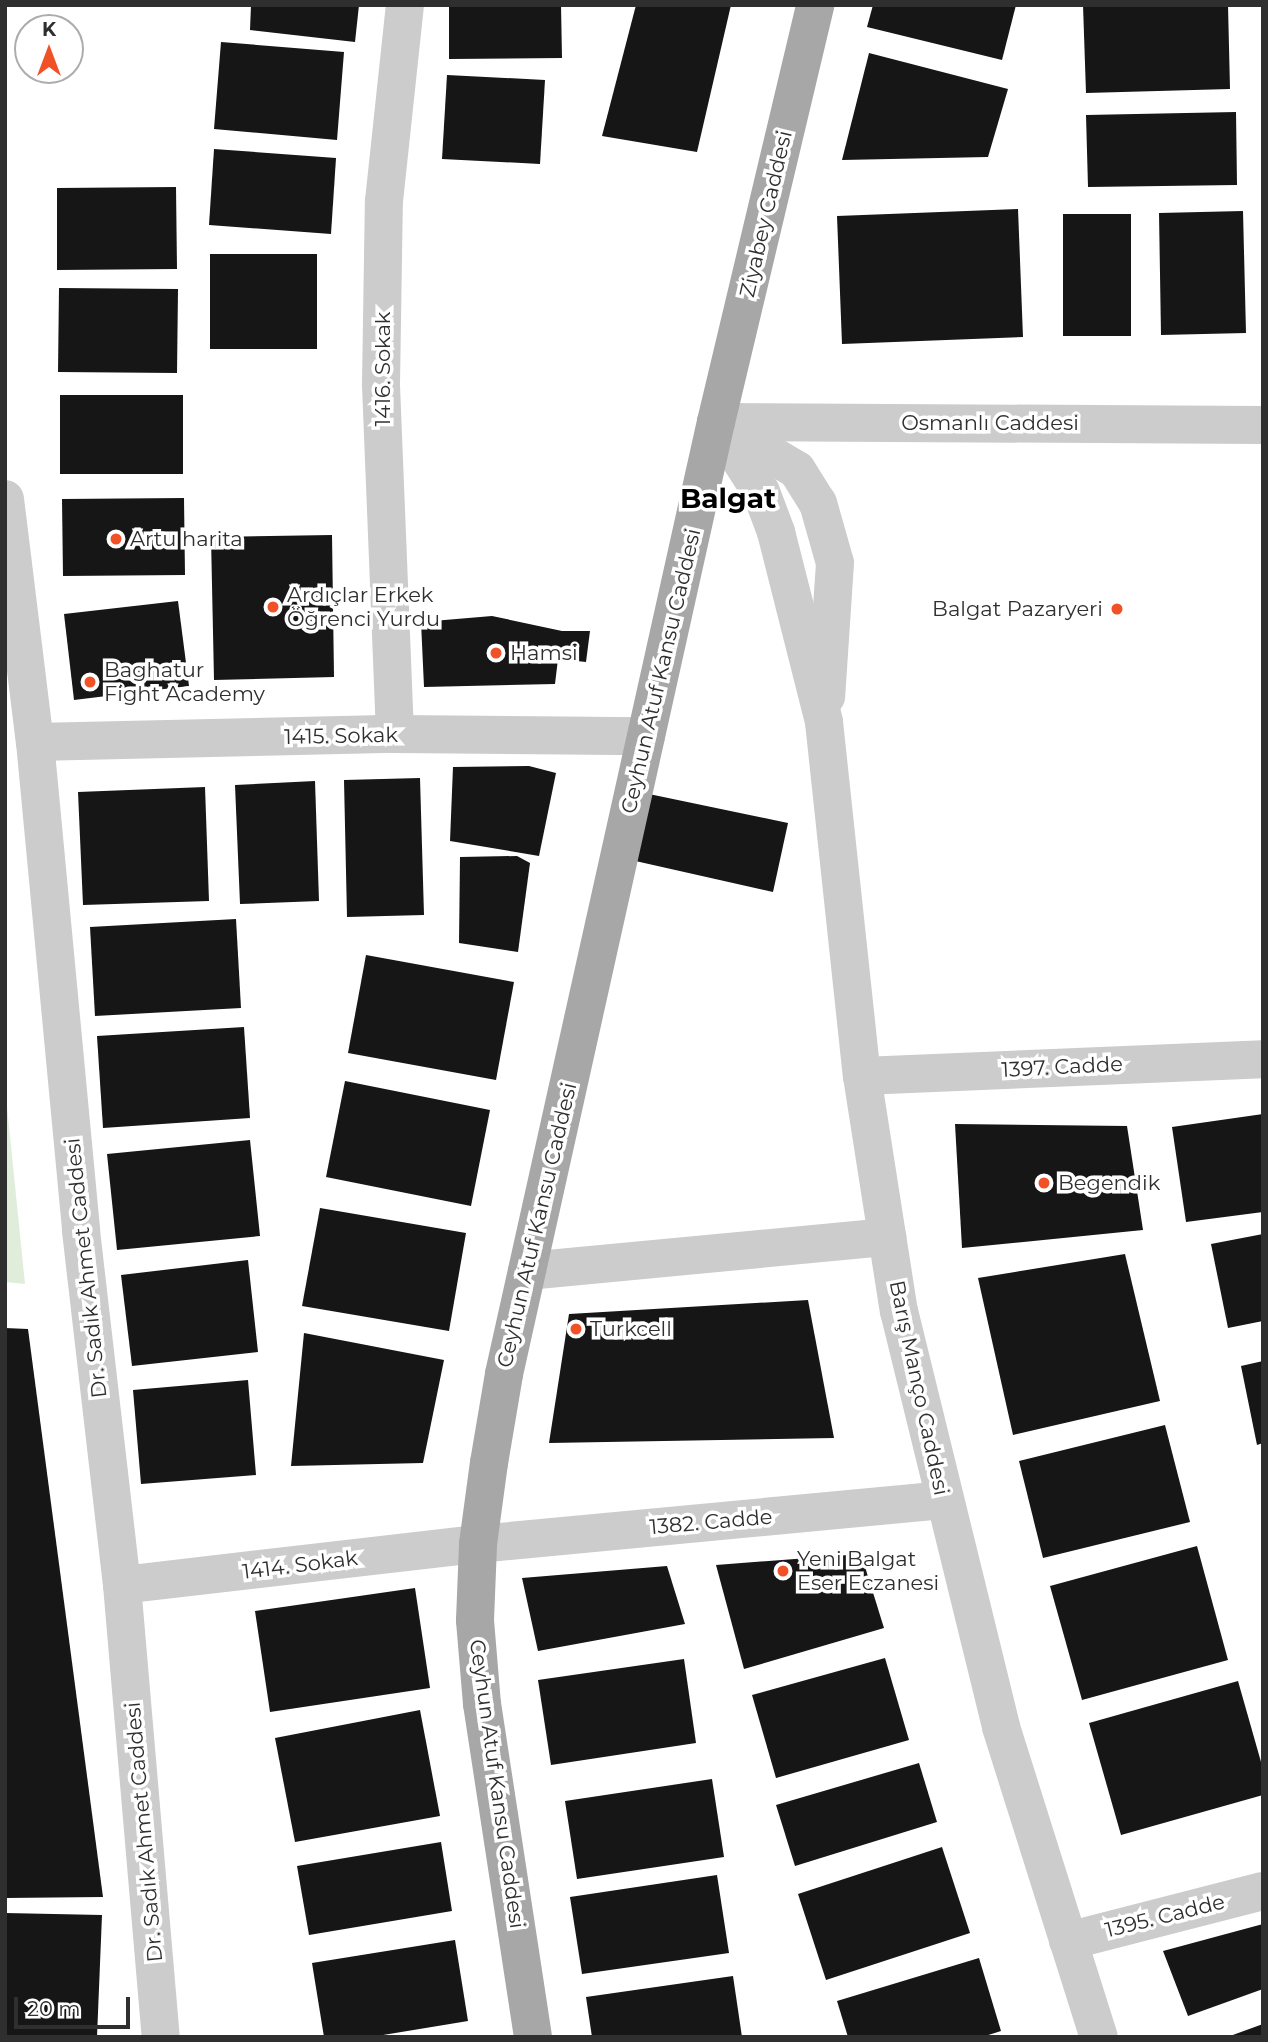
<!DOCTYPE html>
<meta charset="utf-8">
<style>
body{margin:0}
#map{position:relative;width:1268px;height:2042px;overflow:hidden;background:#fff;font-family:Montserrat,sans-serif}
div>[style]{position:absolute}
.green>*{inset:0;background:#e0eddb}
.building>*{inset:0;background:#161616}
.minor>*{height:38px;margin:-19px;padding:0 19px;transform-origin:19px;border-radius:19px;background:#ccc}
.major>*{height:38px;margin:-19px;padding:0 19px;transform-origin:19px;border-radius:19px;background:#a7a7a7}
.dots>*{width:19px;height:19px;translate:-50% -50%;box-sizing:border-box;border:4px solid #fff;border-radius:50%}
span{translate:-50% -50%;white-space:nowrap;text-align:center;line-height:1.15;-webkit-text-stroke:7px #fff;paint-order:stroke}
.street-label{font-size:21px;color:#2f2f2f}
.poi-label{font-size:21px;color:#2f2f2f}
.left{translate:0 -50%;text-align:left}
.right{translate:-100% -50%;text-align:right}
.district-label{font-size:28px;color:#000;font-weight:700}
.frame{position:absolute;inset:0;border:7px solid #2f2f2f;pointer-events:none}
.north{position:absolute;left:14px;top:14px;width:70px;height:70px;box-sizing:border-box;background:#fff;border:2px solid #acacac;border-radius:50%;rotate:0deg;font-size:19px;font-weight:700;line-height:28px;text-align:center;color:#2f2f2f}
.north::after{content:'';display:block;margin:auto;width:24px;height:32px;background:#f05126;clip-path:polygon(50% 0,100% 100%,50% 72%,0 100%)}
.scale{position:absolute;left:14px;top:1997px;width:116px;height:32px;box-sizing:border-box;border:4px solid #2f2f2f;border-top:0;padding-left:9px;font-size:21px;line-height:24px;white-space:nowrap;color:#2f2f2f;-webkit-text-stroke:5px #fff;paint-order:stroke}
</style>
<div id="map">
<div class="green">
<i style="clip-path:polygon(5px 1087px,25px 1284px,5px 1282px)"></i>
</div>
<div class="building">
<i style="clip-path:polygon(251px 5px,359px 5px,355px 42px,250px 30px)"></i>
<i style="clip-path:polygon(449px 5px,561px 5px,562px 58px,449px 59px)"></i>
<i style="clip-path:polygon(636px 5px,731px 5px,697px 152px,602px 136px)"></i>
<i style="clip-path:polygon(873px 5px,1016px 5px,1002px 60px,867px 27px)"></i>
<i style="clip-path:polygon(1083px 5px,1228px 5px,1230px 89px,1086px 93px)"></i>
<i style="clip-path:polygon(221px 42px,344px 52px,337px 140px,214px 129px)"></i>
<i style="clip-path:polygon(869px 53px,1008px 89px,988px 157px,842px 160px)"></i>
<i style="clip-path:polygon(447px 75px,545px 80px,540px 164px,442px 159px)"></i>
<i style="clip-path:polygon(1236px 112px,1237px 185px,1088px 187px,1086px 115px)"></i>
<i style="clip-path:polygon(214px 149px,336px 158px,331px 234px,209px 225px)"></i>
<i style="clip-path:polygon(176px 187px,177px 269px,57px 270px,57px 188px)"></i>
<i style="clip-path:polygon(1018px 209px,1023px 337px,842px 344px,837px 216px)"></i>
<i style="clip-path:polygon(1243px 211px,1246px 333px,1161px 335px,1159px 213px)"></i>
<i style="clip-path:polygon(1063px 214px,1131px 214px,1131px 336px,1063px 336px)"></i>
<i style="clip-path:polygon(210px 254px,317px 254px,317px 349px,210px 349px)"></i>
<i style="clip-path:polygon(59px 288px,178px 289px,177px 373px,58px 372px)"></i>
<i style="clip-path:polygon(60px 395px,183px 395px,183px 474px,60px 474px)"></i>
<i style="clip-path:polygon(184px 498px,185px 575px,63px 576px,62px 499px)"></i>
<i style="clip-path:polygon(332px 535px,334px 677px,214px 680px,211px 537px)"></i>
<i style="clip-path:polygon(178px 601px,189px 686px,74px 700px,64px 614px)"></i>
<i style="clip-path:polygon(492px 616px,562px 631px,590px 631px,586px 662px,558px 659px,555px 684px,424px 687px,421px 622px)"></i>
<i style="clip-path:polygon(529px 766px,556px 773px,539px 856px,450px 841px,453px 767px)"></i>
<i style="clip-path:polygon(420px 778px,424px 915px,347px 917px,344px 780px)"></i>
<i style="clip-path:polygon(315px 781px,319px 901px,240px 904px,235px 785px)"></i>
<i style="clip-path:polygon(205px 787px,209px 901px,83px 905px,78px 792px)"></i>
<i style="clip-path:polygon(649px 794px,788px 823px,773px 892px,631px 860px)"></i>
<i style="clip-path:polygon(517px 856px,530px 863px,518px 952px,459px 943px,460px 857px)"></i>
<i style="clip-path:polygon(236px 919px,241px 1008px,95px 1016px,90px 927px)"></i>
<i style="clip-path:polygon(366px 955px,514px 982px,496px 1080px,348px 1053px)"></i>
<i style="clip-path:polygon(244px 1027px,250px 1118px,103px 1128px,97px 1036px)"></i>
<i style="clip-path:polygon(345px 1081px,490px 1110px,471px 1206px,326px 1177px)"></i>
<i style="clip-path:polygon(1263px 1114px,1263px 1212px,1186px 1222px,1172px 1127px)"></i>
<i style="clip-path:polygon(955px 1124px,1127px 1126px,1143px 1230px,962px 1248px)"></i>
<i style="clip-path:polygon(250px 1140px,260px 1236px,117px 1250px,107px 1154px)"></i>
<i style="clip-path:polygon(320px 1208px,466px 1233px,449px 1331px,302px 1306px)"></i>
<i style="clip-path:polygon(1263px 1234px,1263px 1321px,1228px 1328px,1211px 1244px)"></i>
<i style="clip-path:polygon(1125px 1254px,1160px 1401px,1013px 1435px,978px 1278px)"></i>
<i style="clip-path:polygon(248px 1260px,258px 1352px,132px 1366px,121px 1275px)"></i>
<i style="clip-path:polygon(808px 1300px,834px 1438px,549px 1443px,569px 1314px)"></i>
<i style="clip-path:polygon(5px 1328px,28px 1329px,103px 1897px,5px 1898px)"></i>
<i style="clip-path:polygon(304px 1333px,444px 1360px,423px 1463px,291px 1466px)"></i>
<i style="clip-path:polygon(1263px 1361px,1263px 1443px,1257px 1445px,1241px 1366px)"></i>
<i style="clip-path:polygon(248px 1380px,256px 1475px,141px 1484px,133px 1390px)"></i>
<i style="clip-path:polygon(1165px 1425px,1190px 1522px,1043px 1558px,1019px 1461px)"></i>
<i style="clip-path:polygon(1197px 1546px,1228px 1660px,1082px 1700px,1050px 1586px)"></i>
<i style="clip-path:polygon(861px 1554px,884px 1628px,744px 1669px,716px 1565px)"></i>
<i style="clip-path:polygon(667px 1566px,685px 1624px,538px 1651px,522px 1578px)"></i>
<i style="clip-path:polygon(415px 1588px,430px 1688px,270px 1712px,255px 1611px)"></i>
<i style="clip-path:polygon(885px 1658px,909px 1740px,776px 1778px,752px 1695px)"></i>
<i style="clip-path:polygon(684px 1659px,696px 1743px,551px 1765px,538px 1680px)"></i>
<i style="clip-path:polygon(1238px 1681px,1263px 1769px,1263px 1795px,1121px 1835px,1089px 1723px)"></i>
<i style="clip-path:polygon(420px 1710px,440px 1816px,295px 1842px,275px 1738px)"></i>
<i style="clip-path:polygon(919px 1763px,937px 1822px,795px 1866px,776px 1805px)"></i>
<i style="clip-path:polygon(712px 1779px,724px 1857px,577px 1879px,565px 1801px)"></i>
<i style="clip-path:polygon(441px 1842px,452px 1911px,309px 1935px,297px 1866px)"></i>
<i style="clip-path:polygon(942px 1847px,970px 1933px,826px 1980px,798px 1894px)"></i>
<i style="clip-path:polygon(717px 1875px,729px 1953px,582px 1974px,570px 1897px)"></i>
<i style="clip-path:polygon(5px 1913px,102px 1915px,97px 2037px,5px 2037px)"></i>
<i style="clip-path:polygon(1263px 1924px,1263px 1989px,1188px 2016px,1163px 1951px)"></i>
<i style="clip-path:polygon(455px 1940px,468px 2021px,371px 2037px,324px 2037px,312px 1963px)"></i>
<i style="clip-path:polygon(979px 1958px,1001px 2031px,982px 2037px,848px 2037px,837px 2001px)"></i>
<i style="clip-path:polygon(733px 1976px,742px 2037px,592px 2037px,586px 1997px)"></i>
<i style="clip-path:polygon(1263px 2024px,1263px 2037px,1230px 2037px,1230px 2036px)"></i>
</div>
<div class="minor">
<i style="left:716px;top:422px;width:83px;rotate:57.3deg"></i>
<i style="left:761px;top:492px;width:43px;rotate:69.4deg"></i>
<i style="left:776px;top:532px;width:196px;rotate:75.8deg"></i>
<i style="left:824px;top:722px;width:356px;rotate:83.9deg"></i>
<i style="left:862px;top:1076px;width:238px;rotate:81.1deg"></i>
<i style="left:899px;top:1311px;width:428px;rotate:76.2deg"></i>
<i style="left:1001px;top:1727px;width:325px;rotate:72.5deg"></i>
<i style="left:716px;top:422px;width:547px;rotate:0.31deg"></i>
<i style="left:721px;top:425px;width:88px;rotate:30.6deg"></i>
<i style="left:797px;top:470px;width:39px;rotate:58deg"></i>
<i style="left:818px;top:503px;width:62px;rotate:74.2deg"></i>
<i style="left:835px;top:563px;width:134px;rotate:93.8deg"></i>
<i style="left:5px;top:499px;width:245px;rotate:83deg"></i>
<i style="left:35px;top:742px;width:491px;rotate:84.6deg"></i>
<i style="left:81px;top:1231px;width:356px;rotate:83.4deg"></i>
<i style="left:122px;top:1585px;width:454px;rotate:85.1deg"></i>
<i style="left:395px;top:734px;width:350px;rotate:-92.3deg"></i>
<i style="left:381px;top:384px;width:183px;rotate:-89.1deg"></i>
<i style="left:384px;top:201px;width:197px;rotate:-83.9deg"></i>
<i style="left:35px;top:742px;width:360px;rotate:-1.3deg"></i>
<i style="left:395px;top:734px;width:251px;rotate:0.5deg"></i>
<i style="left:862px;top:1076px;width:401px;rotate:-2.4deg"></i>
<i style="left:527px;top:1271px;width:362px;rotate:-5.4deg"></i>
<i style="left:122px;top:1585px;width:358px;rotate:-6.6deg"></i>
<i style="left:478px;top:1544px;width:467px;rotate:-5.4deg"></i>
<i style="left:1068px;top:1941px;width:201px;rotate:-14.4deg"></i>
</div>
<div class="major">
<i style="left:533px;top:2037px;width:337px;rotate:-98.7deg"></i>
<i style="left:482px;top:1704px;width:84px;rotate:-94.8deg"></i>
<i style="left:475px;top:1620px;width:76px;rotate:-87.7deg"></i>
<i style="left:478px;top:1544px;width:82px;rotate:-82.3deg"></i>
<i style="left:489px;top:1463px;width:90px;rotate:-80.4deg"></i>
<i style="left:504px;top:1374px;width:975px;rotate:-77.45deg"></i>
<i style="left:716px;top:422px;width:429px;rotate:-76.6deg"></i>
</div>
<div class="dots">
<i style="left:116px;top:539px;background:#f05126"></i>
<i style="left:273px;top:607px;background:#f05126"></i>
<i style="left:1117px;top:609px;background:#f05126"></i>
<i style="left:496px;top:653px;background:#f05126"></i>
<i style="left:90px;top:682px;background:#f05126"></i>
<i style="left:1044px;top:1183px;background:#f05126"></i>
<i style="left:576px;top:1329px;background:#f05126"></i>
<i style="left:783px;top:1571px;background:#f05126"></i>
</div>
<div class="street-label">
<span style="left:766px;top:214px;rotate:-77deg">Ziyabey Caddesi</span>
<span style="left:383px;top:369px;rotate:-90deg">1416. Sokak</span>
<span style="left:990px;top:423px">Osmanlı Caddesi</span>
<span style="left:661px;top:671px;rotate:-77deg">Ceyhun Atuf Kansu Caddesi</span>
<span style="left:341px;top:736px;rotate:-1deg">1415. Sokak</span>
<span style="left:1062px;top:1067px;rotate:-3deg">1397. Cadde</span>
<span style="left:537px;top:1225px;rotate:-77deg">Ceyhun Atuf Kansu Caddesi</span>
<span style="left:86px;top:1268px;rotate:-96deg">Dr. Sadık Ahmet Caddesi</span>
<span style="left:919px;top:1388px;rotate:78deg">Barış Manço Caddesi</span>
<span style="left:711px;top:1522px;rotate:-5deg">1382. Cadde</span>
<span style="left:300px;top:1565px;rotate:-7deg">1414. Sokak</span>
<span style="left:497px;top:1784px;rotate:82deg">Ceyhun Atuf Kansu Caddesi</span>
<span style="left:144px;top:1832px;rotate:-95deg">Dr. Sadık Ahmet Caddesi</span>
<span style="left:1165px;top:1916px;rotate:-14deg">1395. Cadde</span>
</div>
<div class="poi-label">
<span class="left" style="left:130px;top:539px">Artu harita</span>
<span class="left" style="left:287px;top:607px">Ardıçlar Erkek<br>Öğrenci Yurdu</span>
<span class="right" style="left:1103px;top:609px">Balgat Pazaryeri</span>
<span class="left" style="left:510px;top:653px">Hamsi</span>
<span class="left" style="left:104px;top:682px">Baghatur<br>Fight Academy</span>
<span class="left" style="left:1058px;top:1183px">Begendik</span>
<span class="left" style="left:590px;top:1329px">Turkcell</span>
<span class="left" style="left:797px;top:1571px">Yeni Balgat<br>Eser Eczanesi</span>
</div>
<div class="district-label">
<span style="left:728px;top:498px">Balgat</span>
</div>
<div class="frame"></div>
<div class="north">K</div>
<div class="scale">20 m</div>
</div>
